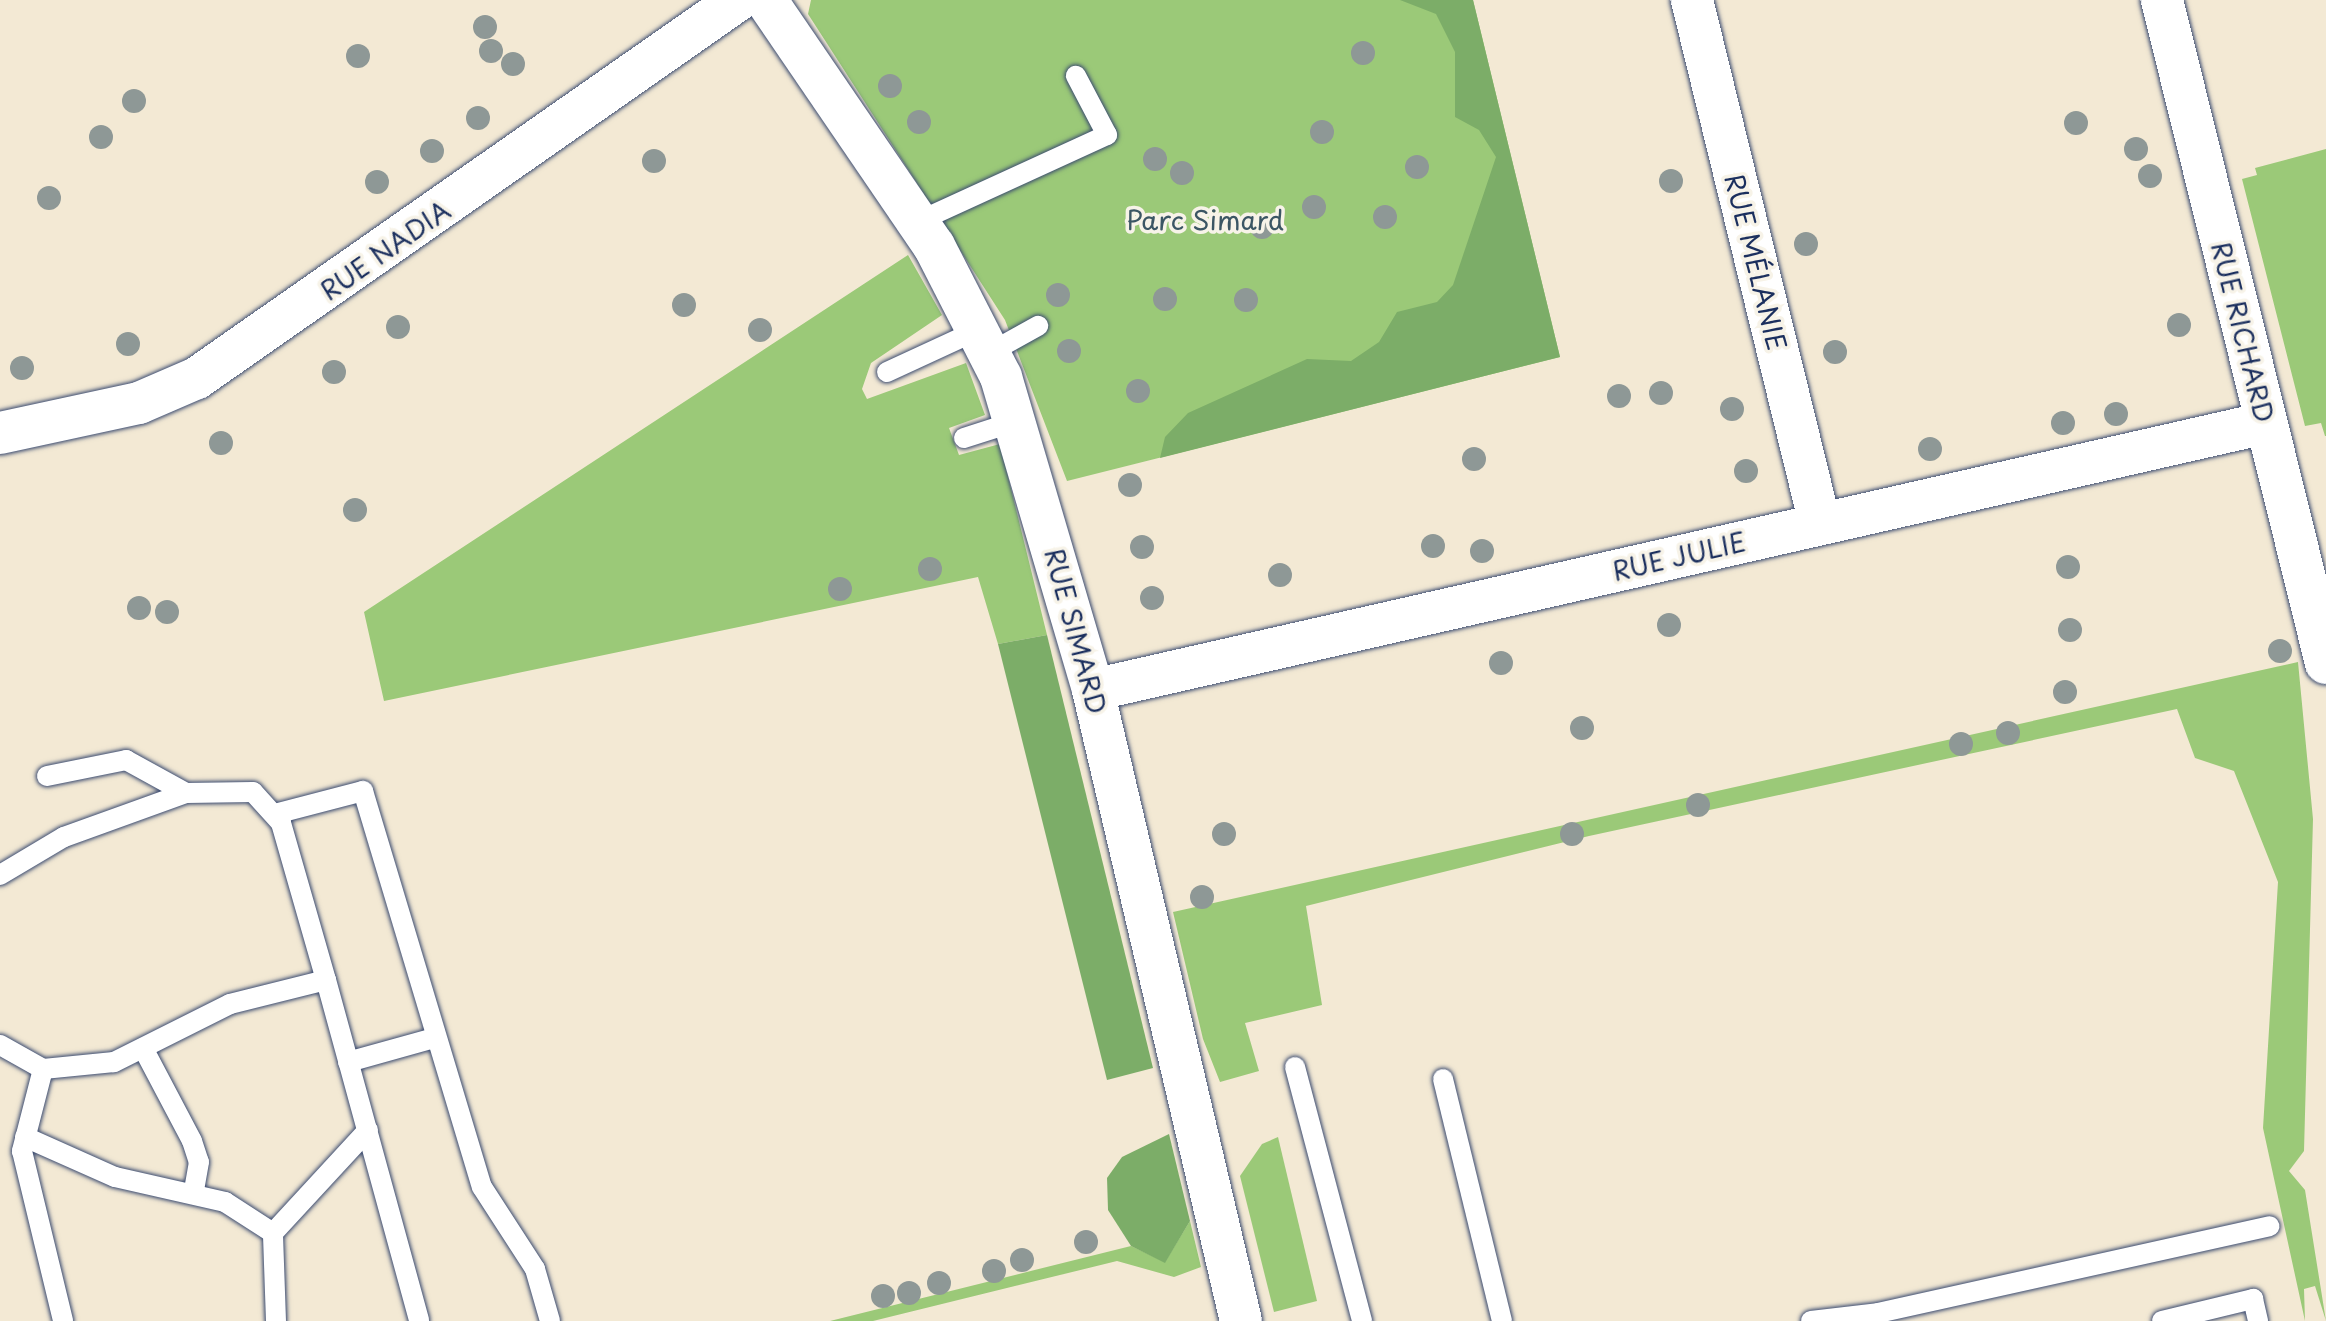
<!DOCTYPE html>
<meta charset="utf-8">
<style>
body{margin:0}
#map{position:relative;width:2326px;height:1321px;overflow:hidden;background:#f3e9d4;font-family:"Playpen Sans",sans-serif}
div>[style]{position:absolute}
.green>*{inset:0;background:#9bc978}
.forest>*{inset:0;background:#7cad68}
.roads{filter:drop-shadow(0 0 2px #3b4b70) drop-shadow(0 0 2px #3b4b70)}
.lane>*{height:20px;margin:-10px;padding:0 10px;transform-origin:10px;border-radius:10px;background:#fff}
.street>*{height:42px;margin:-21px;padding:0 21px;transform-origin:21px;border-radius:21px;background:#fff}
.trees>*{width:24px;height:24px;margin:-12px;border-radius:50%;background:#8e9896}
span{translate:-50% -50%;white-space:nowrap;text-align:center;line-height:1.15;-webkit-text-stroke:7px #f7f3e8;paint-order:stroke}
.park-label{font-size:26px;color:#3b5664}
.street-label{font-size:26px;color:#1b2f5e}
</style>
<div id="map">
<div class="green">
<i style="clip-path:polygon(811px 0,1473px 0,1560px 357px,1067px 481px,1005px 320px,808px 14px)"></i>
<i style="clip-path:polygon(2326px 149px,2326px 436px,2325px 436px,2321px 423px,2305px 426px,2242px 179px,2257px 175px,2255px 168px)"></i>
<i style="clip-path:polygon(908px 255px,942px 315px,871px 363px,862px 389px,867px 399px,966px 363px,985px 415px,949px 428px,959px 455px,1000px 444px,1047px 635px,998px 644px,978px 577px,384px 701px,364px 612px)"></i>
<i style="clip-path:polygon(2298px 662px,2313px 819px,2304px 1151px,2289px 1171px,2305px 1190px,2326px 1321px,2315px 1286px,2304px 1289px,2305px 1321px,2263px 1128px,2278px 882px,2234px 771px,2195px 758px,2177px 709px,1589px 836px,1306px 906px,1322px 1005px,1245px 1023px,1259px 1071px,1220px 1082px,1203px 1039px,1173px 912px)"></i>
<i style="clip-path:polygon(1278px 1137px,1317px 1301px,1274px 1312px,1240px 1176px,1262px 1144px)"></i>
<i style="clip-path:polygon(1190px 1221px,1201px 1267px,1174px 1277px,1117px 1261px,873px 1321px,830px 1321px,1131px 1246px,1165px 1262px)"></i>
</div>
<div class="forest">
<i style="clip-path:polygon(1400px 0,1473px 0,1560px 357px,1160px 458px,1165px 437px,1188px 413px,1307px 359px,1351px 361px,1379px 342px,1397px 312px,1437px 302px,1453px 285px,1496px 157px,1479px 130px,1455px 117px,1455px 52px,1436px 14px)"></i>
<i style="clip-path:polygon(1047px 635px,1153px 1068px,1107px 1080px,998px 644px)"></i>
<i style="clip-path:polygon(1169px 1134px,1190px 1221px,1165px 1263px,1131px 1246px,1108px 1210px,1107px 1178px,1122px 1157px)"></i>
</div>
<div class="roads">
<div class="lane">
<i style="left:917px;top:222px;width:209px;rotate:-24.6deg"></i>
<i style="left:1107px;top:135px;width:67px;rotate:-117.7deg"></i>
<i style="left:991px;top:352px;width:54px;rotate:-29deg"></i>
<i style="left:887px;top:372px;width:102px;rotate:-24.8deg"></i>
<i style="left:964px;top:438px;width:56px;rotate:-17.8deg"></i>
<i style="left:47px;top:776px;width:81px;rotate:-11.4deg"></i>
<i style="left:126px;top:760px;width:68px;rotate:28.8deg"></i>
<i style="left:275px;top:814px;width:91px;rotate:-14.6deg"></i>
<i style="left:363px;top:791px;width:413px;rotate:73.3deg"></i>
<i style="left:482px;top:1187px;width:98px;rotate:57.1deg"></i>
<i style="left:535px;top:1269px;width:54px;rotate:73.9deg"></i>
<i style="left:0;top:875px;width:74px;rotate:-30.7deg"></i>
<i style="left:64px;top:837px;width:130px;rotate:-19.8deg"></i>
<i style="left:186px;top:793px;width:67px;rotate:-0.9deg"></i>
<i style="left:253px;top:792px;width:42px;rotate:47.9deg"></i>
<i style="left:281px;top:823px;width:163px;rotate:74deg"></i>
<i style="left:326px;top:980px;width:99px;rotate:166deg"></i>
<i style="left:230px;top:1004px;width:130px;rotate:153.4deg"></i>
<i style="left:114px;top:1062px;width:71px;rotate:174.4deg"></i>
<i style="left:43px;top:1069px;width:49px;rotate:-150.8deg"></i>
<i style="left:326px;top:980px;width:353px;rotate:74.7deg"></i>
<i style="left:143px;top:1048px;width:105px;rotate:62.2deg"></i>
<i style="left:192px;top:1141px;width:22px;rotate:72deg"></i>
<i style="left:199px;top:1162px;width:28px;rotate:100deg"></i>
<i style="left:348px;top:1062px;width:89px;rotate:-15.6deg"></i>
<i style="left:1295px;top:1067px;width:263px;rotate:75.2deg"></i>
<i style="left:43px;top:1069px;width:85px;rotate:104.4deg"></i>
<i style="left:22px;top:1151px;width:175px;rotate:76.4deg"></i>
<i style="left:1443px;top:1079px;width:249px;rotate:76.3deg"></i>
<i style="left:25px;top:1137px;width:98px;rotate:24deg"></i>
<i style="left:115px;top:1177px;width:113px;rotate:12.8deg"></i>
<i style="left:225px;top:1202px;width:57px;rotate:32.9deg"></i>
<i style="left:276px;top:1321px;width:88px;rotate:-92deg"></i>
<i style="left:273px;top:1233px;width:140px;rotate:-47.3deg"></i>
<i style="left:1811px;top:1321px;width:67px;rotate:-6.8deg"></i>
<i style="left:1878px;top:1313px;width:401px;rotate:-12.5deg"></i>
<i style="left:2162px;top:1321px;width:94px;rotate:-13.6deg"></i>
<i style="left:2253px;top:1299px;width:23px;rotate:77deg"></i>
</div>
<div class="street">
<i style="left:766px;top:0;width:298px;rotate:55.7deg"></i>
<i style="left:934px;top:246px;width:147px;rotate:62.9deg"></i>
<i style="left:1001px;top:377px;width:326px;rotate:73.6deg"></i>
<i style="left:1093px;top:690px;width:648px;rotate:76.8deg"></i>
<i style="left:1692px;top:0;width:539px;rotate:76.27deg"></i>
<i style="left:2162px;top:0;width:683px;rotate:76.11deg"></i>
<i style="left:0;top:433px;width:142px;rotate:-12.2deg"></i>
<i style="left:139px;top:403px;width:63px;rotate:-23.3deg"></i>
<i style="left:197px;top:378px;width:660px;rotate:-34.94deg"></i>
<i style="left:1093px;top:690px;width:1202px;rotate:-12.83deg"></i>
</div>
</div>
<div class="trees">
<i style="left:485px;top:27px"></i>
<i style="left:491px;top:51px"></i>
<i style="left:1363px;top:53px"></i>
<i style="left:358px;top:56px"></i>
<i style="left:513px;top:64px"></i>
<i style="left:890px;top:86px"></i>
<i style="left:134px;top:101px"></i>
<i style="left:478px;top:118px"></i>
<i style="left:919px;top:122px"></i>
<i style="left:2076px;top:123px"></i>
<i style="left:1322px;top:132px"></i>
<i style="left:101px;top:137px"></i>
<i style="left:2136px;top:149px"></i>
<i style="left:432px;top:151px"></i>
<i style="left:1155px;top:159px"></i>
<i style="left:654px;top:161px"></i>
<i style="left:1417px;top:167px"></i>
<i style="left:1182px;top:173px"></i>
<i style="left:2150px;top:176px"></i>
<i style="left:1671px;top:181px"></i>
<i style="left:377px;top:182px"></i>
<i style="left:49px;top:198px"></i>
<i style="left:1314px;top:207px"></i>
<i style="left:1385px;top:217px"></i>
<i style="left:1262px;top:227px"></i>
<i style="left:1806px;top:244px"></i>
<i style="left:1058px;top:295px"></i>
<i style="left:1165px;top:299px"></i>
<i style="left:1246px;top:300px"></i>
<i style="left:684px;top:305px"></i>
<i style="left:2179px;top:325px"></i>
<i style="left:398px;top:327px"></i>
<i style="left:760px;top:330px"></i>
<i style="left:128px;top:344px"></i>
<i style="left:1069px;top:351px"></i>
<i style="left:1835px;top:352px"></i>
<i style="left:22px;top:368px"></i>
<i style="left:334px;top:372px"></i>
<i style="left:1138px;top:391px"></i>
<i style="left:1661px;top:393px"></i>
<i style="left:1619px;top:396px"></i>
<i style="left:1732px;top:409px"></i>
<i style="left:2116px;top:414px"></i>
<i style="left:2063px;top:423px"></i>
<i style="left:221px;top:443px"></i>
<i style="left:1930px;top:449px"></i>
<i style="left:1474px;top:459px"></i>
<i style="left:1746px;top:471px"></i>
<i style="left:1130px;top:485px"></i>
<i style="left:355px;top:510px"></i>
<i style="left:1433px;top:546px"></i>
<i style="left:1142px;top:547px"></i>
<i style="left:1482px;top:551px"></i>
<i style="left:2068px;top:567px"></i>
<i style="left:930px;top:569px"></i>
<i style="left:1280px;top:575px"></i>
<i style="left:840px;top:589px"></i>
<i style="left:1152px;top:598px"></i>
<i style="left:139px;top:608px"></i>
<i style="left:167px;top:612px"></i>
<i style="left:1669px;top:625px"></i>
<i style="left:2070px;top:630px"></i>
<i style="left:2280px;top:651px"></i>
<i style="left:1501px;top:663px"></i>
<i style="left:2065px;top:692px"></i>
<i style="left:1582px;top:728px"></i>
<i style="left:2008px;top:733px"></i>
<i style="left:1961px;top:744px"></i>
<i style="left:1698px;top:805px"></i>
<i style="left:1224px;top:834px"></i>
<i style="left:1572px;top:834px"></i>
<i style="left:1202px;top:897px"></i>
<i style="left:1086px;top:1242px"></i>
<i style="left:1022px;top:1260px"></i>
<i style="left:994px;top:1271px"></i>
<i style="left:939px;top:1283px"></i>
<i style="left:909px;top:1293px"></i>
<i style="left:883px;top:1296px"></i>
</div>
<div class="park-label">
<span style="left:1205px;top:220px">Parc Simard</span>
</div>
<div class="street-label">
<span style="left:385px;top:250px;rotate:-35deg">RUE NADIA</span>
<span style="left:1756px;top:262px;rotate:76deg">RUE MÉLANIE</span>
<span style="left:2243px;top:332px;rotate:76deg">RUE RICHARD</span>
<span style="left:1679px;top:556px;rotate:-13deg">RUE JULIE</span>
<span style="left:1076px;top:631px;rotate:75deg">RUE SIMARD</span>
</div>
</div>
